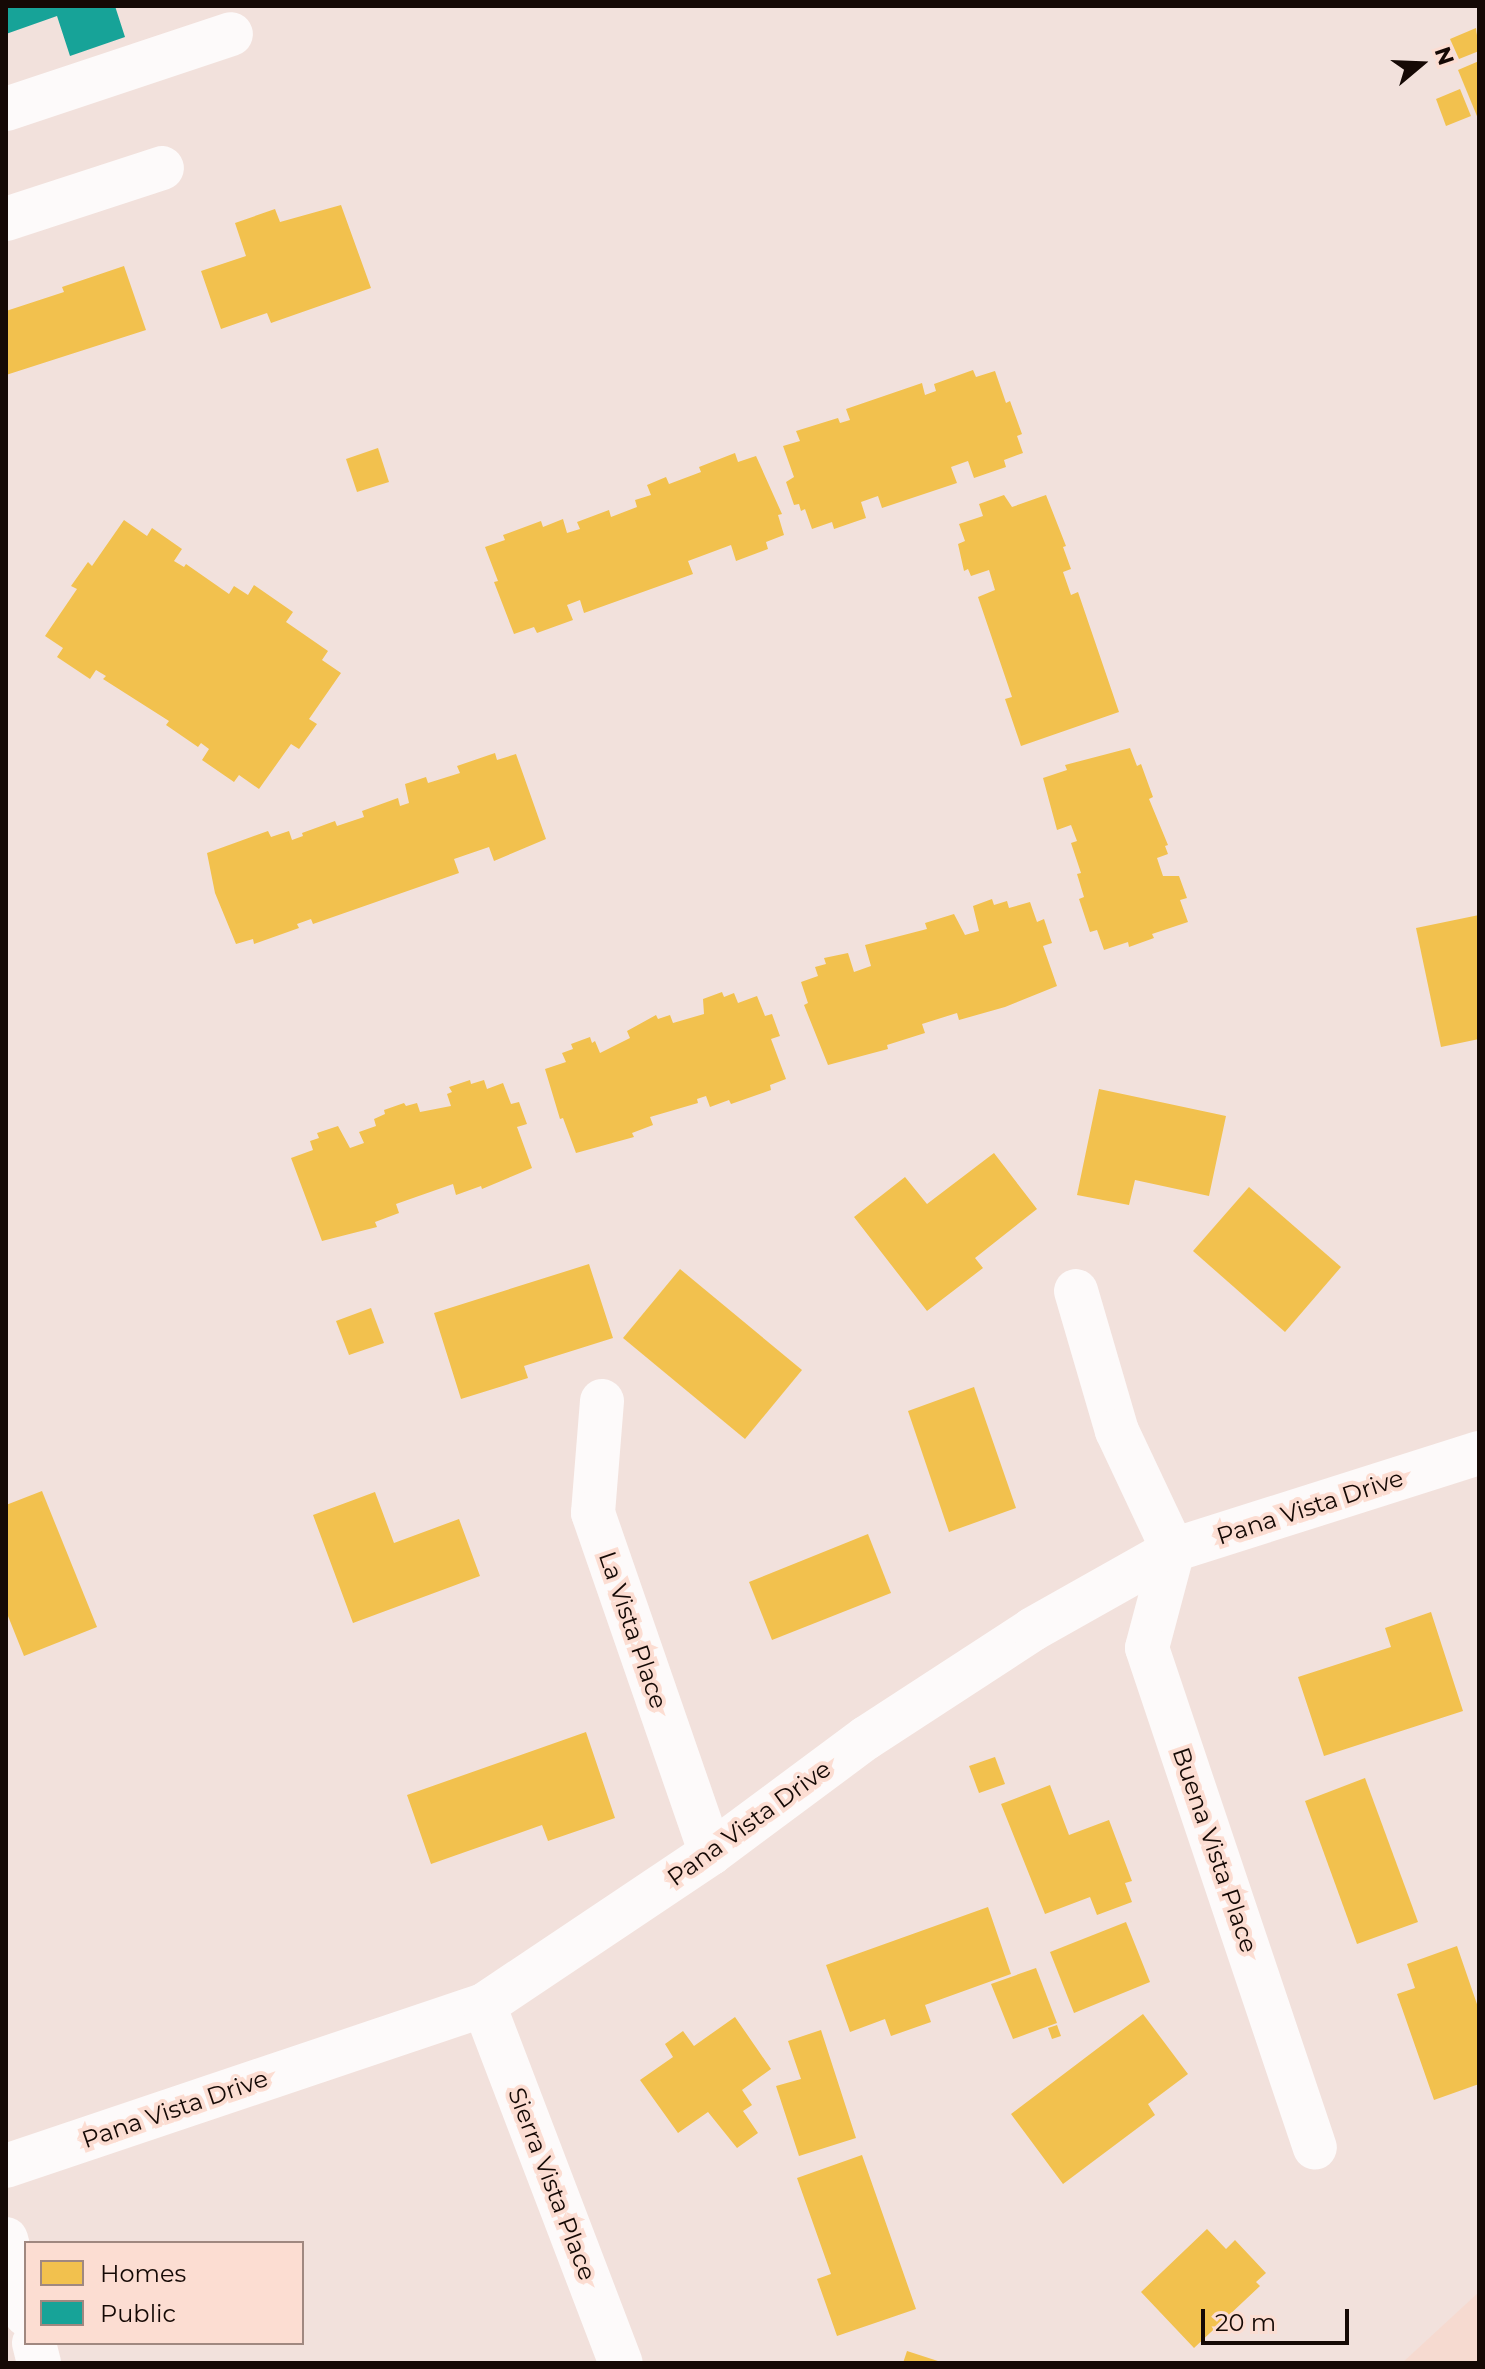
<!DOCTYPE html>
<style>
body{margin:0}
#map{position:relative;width:1485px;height:2369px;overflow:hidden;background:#f2e1dc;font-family:Montserrat,sans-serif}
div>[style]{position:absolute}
.built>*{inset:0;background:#f6dad0}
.homes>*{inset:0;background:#f2c14e}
.public>*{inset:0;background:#17a398}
.minor>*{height:44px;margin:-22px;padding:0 22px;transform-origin:22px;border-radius:22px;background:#fdfafa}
span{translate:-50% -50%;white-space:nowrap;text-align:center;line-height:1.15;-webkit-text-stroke:8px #fcddd2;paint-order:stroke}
.street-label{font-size:24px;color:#150905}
.frame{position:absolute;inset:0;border:8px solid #150905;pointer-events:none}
.legend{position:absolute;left:24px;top:2241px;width:280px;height:104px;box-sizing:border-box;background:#fcddd2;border:2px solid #a08880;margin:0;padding:10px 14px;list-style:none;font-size:24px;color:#150905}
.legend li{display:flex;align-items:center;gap:16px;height:40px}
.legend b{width:40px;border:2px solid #a08880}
.north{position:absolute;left:1381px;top:24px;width:80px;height:80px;-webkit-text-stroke:6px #fcddd2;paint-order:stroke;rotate:71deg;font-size:22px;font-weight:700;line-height:32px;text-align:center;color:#150905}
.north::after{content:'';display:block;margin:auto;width:28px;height:36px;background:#150905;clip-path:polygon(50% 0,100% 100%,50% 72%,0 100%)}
.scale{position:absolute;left:1201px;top:2309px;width:148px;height:36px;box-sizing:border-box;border:4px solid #150905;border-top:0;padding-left:10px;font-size:24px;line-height:28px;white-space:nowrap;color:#150905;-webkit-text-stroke:6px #fcddd2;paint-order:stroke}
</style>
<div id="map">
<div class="built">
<i style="clip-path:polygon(1479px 2292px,1479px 2363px,1402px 2363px)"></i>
</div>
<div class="homes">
<i style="clip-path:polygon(1476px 28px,1479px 51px,1459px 59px,1450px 39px)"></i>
<i style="clip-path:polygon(1479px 61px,1479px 121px,1458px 70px)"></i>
<i style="clip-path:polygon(1460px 89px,1471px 116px,1446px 126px,1436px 99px)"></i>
<i style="clip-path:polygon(341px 205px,371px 288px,271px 323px,267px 313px,221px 329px,201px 271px,246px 256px,235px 223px,275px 209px,280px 222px)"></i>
<i style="clip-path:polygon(124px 266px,146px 330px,6px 375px,6px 311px,64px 292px,62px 287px)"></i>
<i style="clip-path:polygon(973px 370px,976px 377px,995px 371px,1006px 403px,1010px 401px,1022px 434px,1017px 436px,1023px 453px,1004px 460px,1006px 467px,974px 478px,968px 461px,951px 467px,957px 483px,882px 508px,878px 496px,861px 502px,866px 518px,834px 529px,832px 522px,812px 529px,805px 509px,801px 511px,799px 504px,794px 505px,786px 482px,794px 477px,783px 446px,800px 441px,796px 431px,838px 418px,840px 423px,850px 420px,846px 409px,922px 383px,925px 395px,936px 391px,934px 384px)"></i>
<i style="clip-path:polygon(378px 448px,389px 482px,357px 492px,346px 459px)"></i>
<i style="clip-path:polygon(735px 453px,738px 462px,756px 456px,782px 514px,778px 515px,784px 535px,766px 542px,768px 549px,736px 561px,731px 545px,688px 561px,693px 574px,584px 613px,580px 600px,567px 605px,573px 620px,537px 633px,534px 627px,514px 634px,494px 582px,498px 581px,485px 547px,505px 540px,503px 535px,541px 521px,543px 527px,563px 519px,567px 533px,580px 529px,577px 522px,609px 510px,611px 517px,637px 507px,635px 500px,651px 495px,647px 485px,666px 477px,669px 484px,701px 472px,699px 467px)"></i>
<i style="clip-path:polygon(1004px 495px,1012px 507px,1046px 495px,1066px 546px,1063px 547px,1071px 569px,1063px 572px,1071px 595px,1078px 592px,1119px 712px,1021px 746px,1005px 699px,1012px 697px,978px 597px,995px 590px,989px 570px,971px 576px,968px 569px,964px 571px,958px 544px,965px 541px,959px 524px,983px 516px,979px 504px)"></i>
<i style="clip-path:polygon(124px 520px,147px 536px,152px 528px,182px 549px,174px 561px,184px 567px,186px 564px,229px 594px,234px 586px,248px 595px,254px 585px,293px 612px,286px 622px,328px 651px,322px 660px,341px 673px,309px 719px,317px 724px,299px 749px,291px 744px,259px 789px,239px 775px,234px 782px,202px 760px,209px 749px,201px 743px,198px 747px,166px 725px,169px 721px,103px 679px,106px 676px,96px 670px,90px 679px,57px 657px,63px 648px,45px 636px,77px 589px,71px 586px,88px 562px,92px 566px)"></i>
<i style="clip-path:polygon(1130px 748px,1137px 766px,1141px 764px,1153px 797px,1149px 799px,1168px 845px,1165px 846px,1168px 854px,1157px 858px,1163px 876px,1179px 876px,1187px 898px,1180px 900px,1188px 922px,1152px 934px,1154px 938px,1129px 947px,1128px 942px,1104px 950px,1097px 930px,1090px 932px,1079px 899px,1084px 897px,1077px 874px,1081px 873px,1071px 843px,1077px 841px,1071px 825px,1057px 830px,1043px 778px,1067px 770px,1065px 765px)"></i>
<i style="clip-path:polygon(495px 753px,497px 760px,516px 754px,546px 839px,494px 861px,489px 847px,454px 859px,459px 873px,313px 924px,311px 919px,297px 924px,299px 928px,254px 944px,253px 939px,236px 944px,215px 893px,207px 853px,268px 831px,271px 837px,289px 831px,292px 840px,303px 836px,302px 833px,335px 821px,337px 826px,364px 817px,362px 811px,398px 798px,400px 806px,409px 803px,405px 784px,426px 777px,428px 783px,460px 773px,457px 766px)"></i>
<i style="clip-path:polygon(992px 899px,994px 905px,1007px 901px,1009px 908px,1030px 902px,1037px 922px,1044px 919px,1052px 943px,1043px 946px,1057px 986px,1005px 1007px,959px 1020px,957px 1013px,922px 1024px,925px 1033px,887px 1045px,888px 1049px,828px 1065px,804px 1005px,808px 1003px,801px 982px,818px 976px,815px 967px,826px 964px,824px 958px,848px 953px,854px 972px,871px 966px,865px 945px,927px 929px,925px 923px,954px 914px,965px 935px,979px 931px,973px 906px)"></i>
<i style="clip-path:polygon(1479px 915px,1479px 1039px,1441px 1047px,1416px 928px)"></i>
<i style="clip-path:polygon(722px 992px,724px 997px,734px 993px,738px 1003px,757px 996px,765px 1016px,772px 1014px,780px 1036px,771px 1039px,786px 1079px,770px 1085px,771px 1090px,731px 1104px,729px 1100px,710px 1107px,706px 1096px,697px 1099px,698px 1103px,650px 1117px,653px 1125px,632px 1133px,634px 1137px,576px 1153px,563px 1118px,560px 1119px,545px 1069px,566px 1062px,562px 1053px,573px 1049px,571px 1044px,590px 1037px,592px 1043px,595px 1041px,600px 1053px,630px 1038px,627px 1031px,656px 1015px,658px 1019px,670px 1015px,673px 1023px,704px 1014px,703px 999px)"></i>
<i style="clip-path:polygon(470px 1080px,471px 1084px,484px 1080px,487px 1089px,503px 1083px,511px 1104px,519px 1102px,527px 1124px,517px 1127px,532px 1168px,482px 1189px,481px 1186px,456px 1195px,453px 1184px,396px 1204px,399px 1213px,375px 1222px,377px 1227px,322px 1241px,291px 1158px,313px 1150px,310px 1141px,319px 1138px,317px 1133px,338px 1126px,350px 1148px,364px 1143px,359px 1132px,376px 1126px,374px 1119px,385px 1114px,384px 1110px,404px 1103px,406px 1106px,417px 1103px,420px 1112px,451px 1106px,447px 1094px,452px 1092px,449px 1087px)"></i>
<i style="clip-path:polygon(1099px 1089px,1226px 1116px,1209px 1196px,1135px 1180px,1129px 1205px,1077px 1195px)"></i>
<i style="clip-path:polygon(994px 1153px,1037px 1209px,975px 1258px,983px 1268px,927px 1311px,854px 1217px,905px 1177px,927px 1204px)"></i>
<i style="clip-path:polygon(1249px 1187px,1341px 1267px,1285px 1332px,1193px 1251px)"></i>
<i style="clip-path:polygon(589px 1264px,613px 1338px,524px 1366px,528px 1378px,461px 1399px,434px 1313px)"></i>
<i style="clip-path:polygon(680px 1269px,802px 1370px,745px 1439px,623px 1338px)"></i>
<i style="clip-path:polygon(371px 1308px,384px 1343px,349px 1355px,336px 1321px)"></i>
<i style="clip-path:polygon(974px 1387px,1016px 1508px,949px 1532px,908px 1411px)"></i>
<i style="clip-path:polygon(42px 1491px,97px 1627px,24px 1656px,6px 1611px,6px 1505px)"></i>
<i style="clip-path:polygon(375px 1492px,394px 1543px,459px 1519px,480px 1576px,353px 1623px,313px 1515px)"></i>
<i style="clip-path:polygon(868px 1534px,891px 1593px,772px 1640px,749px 1582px)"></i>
<i style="clip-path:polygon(1431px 1612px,1463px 1711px,1324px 1756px,1298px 1677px,1391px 1647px,1385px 1628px)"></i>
<i style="clip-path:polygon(586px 1732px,615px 1818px,548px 1841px,542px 1825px,431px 1864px,407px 1795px)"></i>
<i style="clip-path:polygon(995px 1757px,1005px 1784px,979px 1793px,969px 1766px)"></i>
<i style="clip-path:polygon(1365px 1778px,1418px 1922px,1357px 1944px,1305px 1801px)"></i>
<i style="clip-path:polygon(1050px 1785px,1069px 1835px,1109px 1820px,1132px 1881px,1125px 1883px,1132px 1902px,1097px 1915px,1090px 1897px,1045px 1914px,1001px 1804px)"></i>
<i style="clip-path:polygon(988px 1907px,1011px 1974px,925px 2005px,931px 2022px,891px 2036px,885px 2019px,850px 2032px,826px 1965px)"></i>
<i style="clip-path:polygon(1126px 1922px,1150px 1982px,1074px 2013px,1050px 1952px)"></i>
<i style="clip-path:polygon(1457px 1946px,1479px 2010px,1479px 2084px,1434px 2100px,1397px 1994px,1415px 1988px,1407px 1964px)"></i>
<i style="clip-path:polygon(1036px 1968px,1057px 2023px,1013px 2039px,991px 1984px)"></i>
<i style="clip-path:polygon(1143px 2014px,1188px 2074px,1148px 2104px,1155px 2115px,1063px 2184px,1011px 2114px)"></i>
<i style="clip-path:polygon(735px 2017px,771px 2069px,742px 2090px,752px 2105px,743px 2111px,758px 2133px,737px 2148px,708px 2112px,678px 2133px,640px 2080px,673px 2057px,665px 2044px,683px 2031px,694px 2046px)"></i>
<i style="clip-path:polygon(1057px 2025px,1061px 2036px,1052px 2039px,1048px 2028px)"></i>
<i style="clip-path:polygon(821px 2030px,856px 2138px,799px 2156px,776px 2086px,801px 2079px,788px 2041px)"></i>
<i style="clip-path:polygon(862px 2155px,916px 2309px,837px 2336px,817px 2279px,831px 2274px,797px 2178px)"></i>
<i style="clip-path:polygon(1207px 2229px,1226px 2249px,1235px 2240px,1266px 2273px,1256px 2282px,1260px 2286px,1194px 2348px,1141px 2292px)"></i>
<i style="clip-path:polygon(907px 2351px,941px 2362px,940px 2363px,903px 2363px)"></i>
</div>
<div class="public">
<i style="clip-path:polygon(6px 6px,115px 6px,125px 37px,70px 56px,57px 16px,6px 34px)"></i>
</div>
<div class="minor">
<i style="left:6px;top:109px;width:237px;rotate:-18.4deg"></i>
<i style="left:6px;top:219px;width:164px;rotate:-18.1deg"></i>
<i style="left:1076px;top:1291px;width:146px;rotate:73.7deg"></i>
<i style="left:1117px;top:1431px;width:132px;rotate:64.8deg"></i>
<i style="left:1173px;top:1550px;width:101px;rotate:104.9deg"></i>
<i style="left:1147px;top:1648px;width:527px;rotate:71.43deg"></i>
<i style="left:602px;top:1401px;width:112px;rotate:94.6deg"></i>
<i style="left:593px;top:1513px;width:360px;rotate:70.9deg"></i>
<i style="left:484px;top:2005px;width:383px;rotate:69.1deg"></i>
<i style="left:6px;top:2166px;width:504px;rotate:-18.61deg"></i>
<i style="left:484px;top:2005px;width:273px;rotate:-33.8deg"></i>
<i style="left:711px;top:1853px;width:193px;rotate:-36.6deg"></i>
<i style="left:866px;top:1738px;width:199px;rotate:-33.1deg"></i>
<i style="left:1033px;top:1629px;width:161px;rotate:-29.4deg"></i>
<i style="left:1173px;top:1550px;width:321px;rotate:-17.6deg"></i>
<i style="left:6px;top:2239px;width:78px;rotate:75.1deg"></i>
<i style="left:34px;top:2343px;width:21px;rotate:76deg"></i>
</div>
<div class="street-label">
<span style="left:1310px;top:1507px;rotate:-18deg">Pana Vista Drive</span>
<span style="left:633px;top:1630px;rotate:71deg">La Vista Place</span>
<span style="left:749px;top:1823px;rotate:-36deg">Pana Vista Drive</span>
<span style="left:1215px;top:1850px;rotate:71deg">Buena Vista Place</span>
<span style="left:175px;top:2109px;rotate:-19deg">Pana Vista Drive</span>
<span style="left:552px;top:2184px;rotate:69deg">Sierra Vista Place</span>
</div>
<div class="frame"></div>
<ul class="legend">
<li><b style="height:22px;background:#f2c14e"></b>Homes</li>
<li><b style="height:22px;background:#17a398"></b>Public</li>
</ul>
<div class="north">N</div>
<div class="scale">20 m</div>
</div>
